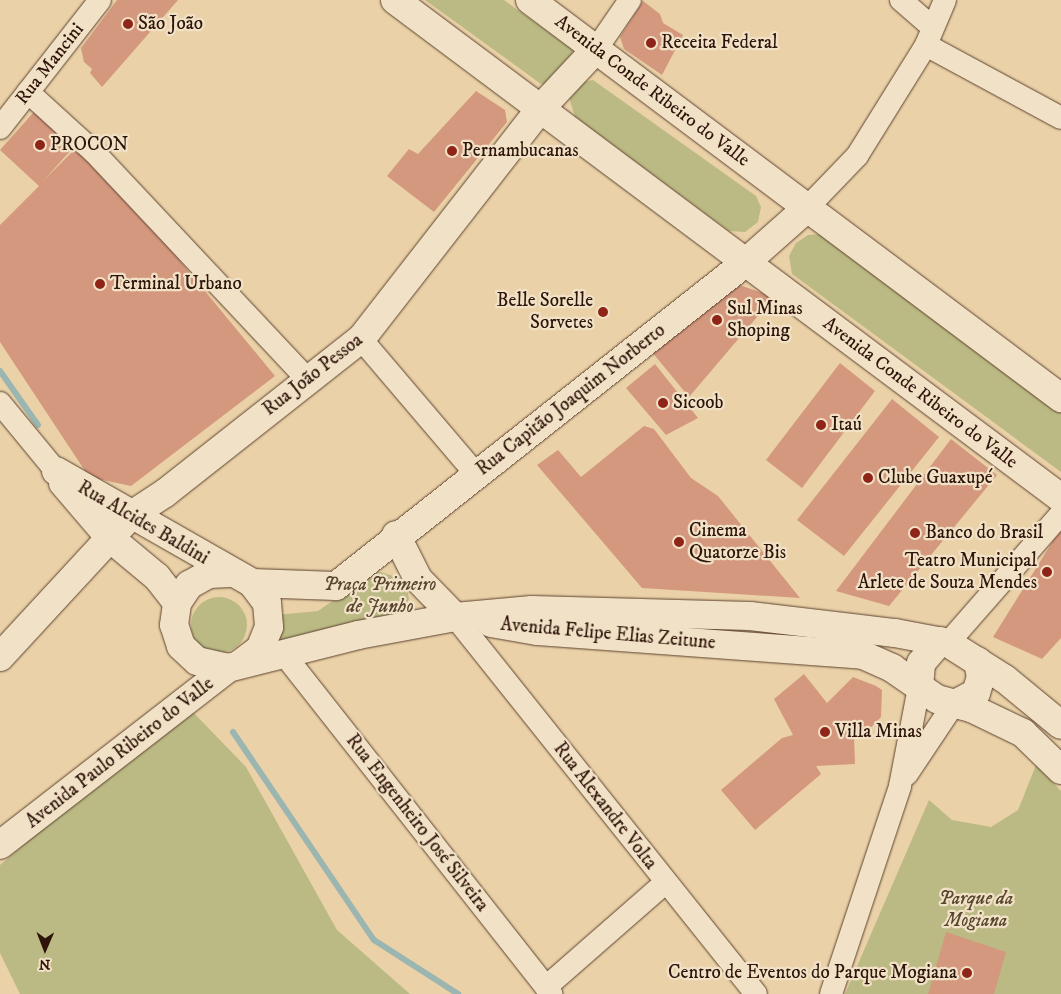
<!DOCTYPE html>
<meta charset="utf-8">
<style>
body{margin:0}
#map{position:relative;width:1061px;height:994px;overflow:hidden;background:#ead1a7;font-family:"IM FELL DW Pica",serif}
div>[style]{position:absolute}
.green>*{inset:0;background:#bbba84}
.round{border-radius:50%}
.stream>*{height:6px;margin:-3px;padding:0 3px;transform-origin:3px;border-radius:3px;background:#9bb5b1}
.building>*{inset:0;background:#d4987e}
.roads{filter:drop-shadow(0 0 1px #5d4330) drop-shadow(0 0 1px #5d4330)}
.minor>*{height:22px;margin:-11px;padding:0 11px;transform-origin:11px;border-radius:11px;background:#f1e1c6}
.secondary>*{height:28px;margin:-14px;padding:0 14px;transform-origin:14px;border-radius:14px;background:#f1e1c6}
.dots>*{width:14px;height:14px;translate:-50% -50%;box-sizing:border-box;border:2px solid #f1e1c6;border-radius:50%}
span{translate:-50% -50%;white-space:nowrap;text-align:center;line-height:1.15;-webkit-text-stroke:4.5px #f1e1c6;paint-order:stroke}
.poi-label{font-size:19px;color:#2e1409}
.left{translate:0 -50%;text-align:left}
.right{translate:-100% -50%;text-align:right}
.street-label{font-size:19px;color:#2e1409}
.park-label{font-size:19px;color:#58462e;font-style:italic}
.north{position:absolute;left:20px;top:924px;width:50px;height:50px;-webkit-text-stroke:4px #f1e1c6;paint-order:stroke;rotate:181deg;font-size:14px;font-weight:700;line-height:20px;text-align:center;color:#2e1409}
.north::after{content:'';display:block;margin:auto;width:18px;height:22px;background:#2e1409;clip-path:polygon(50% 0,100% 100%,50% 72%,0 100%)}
</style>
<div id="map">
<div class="green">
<i style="clip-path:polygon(425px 0,504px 0,572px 49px,573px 58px,545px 85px,541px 84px)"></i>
<i style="clip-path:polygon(593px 80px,756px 196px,761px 207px,758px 222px,745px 232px,729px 231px,575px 117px,569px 97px,583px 82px)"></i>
<i style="clip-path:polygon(821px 234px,1061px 411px,1061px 472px,792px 274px,789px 256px,796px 243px,808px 235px)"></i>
<i style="clip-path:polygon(381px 572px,399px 578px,407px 589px,409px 599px,403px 610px,393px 616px,267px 652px,276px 615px,318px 611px,373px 573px)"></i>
<i class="round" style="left:191px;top:597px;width:56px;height:56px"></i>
<i style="clip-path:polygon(187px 706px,246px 767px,337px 930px,410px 994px,20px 994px,0 953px,0 865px)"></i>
<i style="clip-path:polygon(1036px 765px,1061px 791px,1061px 994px,845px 994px,929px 800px,952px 820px,991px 827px,1018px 810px)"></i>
</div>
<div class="stream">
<i style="left:0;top:371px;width:66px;rotate:54.9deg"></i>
<i style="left:233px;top:732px;width:251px;rotate:55.9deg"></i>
<i style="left:374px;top:940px;width:100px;rotate:32.7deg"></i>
</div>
<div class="building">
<i style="clip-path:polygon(117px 0,178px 0,102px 87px,90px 73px,92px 69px,84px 62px,81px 48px)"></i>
<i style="clip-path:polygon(643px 1px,660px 14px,663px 23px,683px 35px,662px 75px,624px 49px,620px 37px)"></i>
<i style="clip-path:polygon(476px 91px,505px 110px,507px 122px,434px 212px,387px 176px,409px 149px,418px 154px)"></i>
<i style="clip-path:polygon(40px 105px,80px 140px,44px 180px,82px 142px,275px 376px,131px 486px,89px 477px,0 342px,0 225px,39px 186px,0 150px)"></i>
<i style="clip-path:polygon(728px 281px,774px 297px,689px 397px,647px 346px)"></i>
<i style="clip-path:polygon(840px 363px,875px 391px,802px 488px,766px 460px)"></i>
<i style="clip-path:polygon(655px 364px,698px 418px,666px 435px,626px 388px)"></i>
<i style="clip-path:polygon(892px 399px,939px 437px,844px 556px,797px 520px)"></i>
<i style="clip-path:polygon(644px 426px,654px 429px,691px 478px,718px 496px,800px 598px,642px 588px,537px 465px,558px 450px,581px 477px)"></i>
<i style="clip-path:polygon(951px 439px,997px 475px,889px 606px,836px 591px)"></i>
<i style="clip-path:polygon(1061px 528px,1061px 638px,1042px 659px,993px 637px)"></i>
<i style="clip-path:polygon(804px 674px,827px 703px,853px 677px,876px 686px,882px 690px,881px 717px,861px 738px,854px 737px,855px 764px,816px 766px,821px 774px,755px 830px,721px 790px,782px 738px,793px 735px,774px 699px)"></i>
<i style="clip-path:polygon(946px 932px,1006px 952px,994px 994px,928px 994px)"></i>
</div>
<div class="roads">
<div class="minor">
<i style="left:901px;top:0;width:40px;rotate:41deg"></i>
<i style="left:926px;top:45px;width:153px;rotate:28.4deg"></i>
<i style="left:597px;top:48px;width:58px;rotate:-55.5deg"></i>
<i style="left:28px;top:92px;width:89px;rotate:42.3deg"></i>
<i style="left:94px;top:152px;width:311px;rotate:46.8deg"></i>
<i style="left:0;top:128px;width:162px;rotate:-52deg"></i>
<i style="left:806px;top:209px;width:74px;rotate:-46.1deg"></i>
<i style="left:857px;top:156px;width:131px;rotate:-58.1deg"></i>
<i style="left:926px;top:45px;width:49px;rotate:-67.1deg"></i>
<i style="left:361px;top:339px;width:177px;rotate:49.6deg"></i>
<i style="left:0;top:403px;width:88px;rotate:50.5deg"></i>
<i style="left:455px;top:617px;width:482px;rotate:51.4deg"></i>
<i style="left:948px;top:643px;width:171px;rotate:-48.8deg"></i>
<i style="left:283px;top:653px;width:434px;rotate:51.8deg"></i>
<i style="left:907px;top:774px;width:83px;rotate:-56.3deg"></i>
<i style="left:546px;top:987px;width:158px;rotate:-41.2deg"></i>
<i style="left:831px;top:994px;width:219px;rotate:-71.6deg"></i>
<i style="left:900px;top:786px;width:101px;rotate:-79.1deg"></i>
</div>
<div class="secondary">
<i style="left:395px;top:0;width:832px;rotate:36.79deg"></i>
<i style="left:530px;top:0;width:664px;rotate:36.85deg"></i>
<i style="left:56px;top:471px;width:226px;rotate:29.7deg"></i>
<i style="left:252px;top:583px;width:25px;rotate:53deg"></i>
<i style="left:267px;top:603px;width:24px;rotate:85deg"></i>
<i style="left:269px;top:627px;width:24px;rotate:112deg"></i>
<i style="left:260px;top:649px;width:25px;rotate:143deg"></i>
<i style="left:63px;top:483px;width:72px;rotate:49.5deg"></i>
<i style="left:110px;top:538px;width:61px;rotate:39.7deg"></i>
<i style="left:157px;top:577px;width:33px;rotate:52deg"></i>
<i style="left:396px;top:535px;width:49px;rotate:63.4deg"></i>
<i style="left:418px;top:579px;width:53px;rotate:45.8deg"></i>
<i style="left:252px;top:583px;width:84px;rotate:2deg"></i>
<i style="left:336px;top:586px;width:521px;rotate:-38.3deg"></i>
<i style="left:745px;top:263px;width:81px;rotate:-41.5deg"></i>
<i style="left:491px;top:623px;width:48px;rotate:9.7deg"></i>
<i style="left:538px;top:631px;width:326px;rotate:4.2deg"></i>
<i style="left:863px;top:655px;width:32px;rotate:24deg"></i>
<i style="left:892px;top:668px;width:55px;rotate:34.6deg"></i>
<i style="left:937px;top:699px;width:35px;rotate:15deg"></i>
<i style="left:971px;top:708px;width:58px;rotate:25.7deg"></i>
<i style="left:1023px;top:733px;width:53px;rotate:44.2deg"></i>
<i style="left:0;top:657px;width:192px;rotate:-47.3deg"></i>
<i style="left:130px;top:516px;width:42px;rotate:-33.3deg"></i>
<i style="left:165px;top:493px;width:249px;rotate:-38.2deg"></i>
<i style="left:361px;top:339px;width:291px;rotate:-52.1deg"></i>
<i style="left:540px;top:109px;width:83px;rotate:-46.9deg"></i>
<i style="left:228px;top:668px;width:32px;rotate:-167deg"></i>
<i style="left:197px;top:661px;width:22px;rotate:-137deg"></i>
<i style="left:181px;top:646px;width:22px;rotate:-108deg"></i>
<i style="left:174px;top:625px;width:22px;rotate:-82deg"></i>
<i style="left:177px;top:603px;width:22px;rotate:-56deg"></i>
<i style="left:189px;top:585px;width:23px;rotate:-29deg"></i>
<i style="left:209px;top:574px;width:21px;rotate:-3deg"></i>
<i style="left:919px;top:687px;width:24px;rotate:-85deg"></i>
<i style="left:921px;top:663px;width:29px;rotate:-49deg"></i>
<i style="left:953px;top:705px;width:26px;rotate:-28deg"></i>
<i style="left:976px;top:693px;width:17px;rotate:-73deg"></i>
<i style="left:981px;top:677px;width:16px;rotate:-101deg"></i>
<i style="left:0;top:845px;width:289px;rotate:-37.8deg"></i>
<i style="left:228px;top:668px;width:134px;rotate:-14.2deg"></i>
<i style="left:358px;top:635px;width:99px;rotate:-10.5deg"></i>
<i style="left:455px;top:617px;width:77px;rotate:-5.2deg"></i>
<i style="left:532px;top:610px;width:218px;rotate:1.6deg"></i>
<i style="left:750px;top:616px;width:146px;rotate:6.7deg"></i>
<i style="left:895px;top:633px;width:54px;rotate:10.7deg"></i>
<i style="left:948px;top:643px;width:67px;rotate:32.3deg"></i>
<i style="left:1005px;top:679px;width:72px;rotate:39.4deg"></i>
</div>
</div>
<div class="dots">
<i style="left:128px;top:24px;background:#8f2418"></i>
<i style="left:651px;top:43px;background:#8f2418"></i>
<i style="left:40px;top:145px;background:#8f2418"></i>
<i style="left:452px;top:151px;background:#8f2418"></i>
<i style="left:100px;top:284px;background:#8f2418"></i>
<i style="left:603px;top:312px;background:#8f2418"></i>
<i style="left:717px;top:320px;background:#8f2418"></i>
<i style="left:663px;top:403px;background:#8f2418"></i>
<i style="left:821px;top:425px;background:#8f2418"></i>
<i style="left:868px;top:478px;background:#8f2418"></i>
<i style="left:915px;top:533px;background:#8f2418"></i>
<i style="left:679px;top:542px;background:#8f2418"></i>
<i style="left:1047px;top:572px;background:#8f2418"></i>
<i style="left:825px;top:732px;background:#8f2418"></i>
<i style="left:967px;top:973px;background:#8f2418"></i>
</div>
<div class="poi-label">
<span class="left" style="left:138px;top:24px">São João</span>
<span class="left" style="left:661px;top:43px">Receita Federal</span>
<span class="left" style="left:50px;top:145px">PROCON</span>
<span class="left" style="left:462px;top:151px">Pernambucanas</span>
<span class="left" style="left:110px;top:284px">Terminal Urbano</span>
<span class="right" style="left:593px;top:312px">Belle Sorelle<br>Sorvetes</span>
<span class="left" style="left:727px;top:320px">Sul Minas<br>Shoping</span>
<span class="left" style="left:673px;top:403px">Sicoob</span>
<span class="left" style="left:831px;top:425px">Itaú</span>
<span class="left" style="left:878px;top:478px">Clube Guaxupé</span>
<span class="left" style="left:689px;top:542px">Cinema<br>Quatorze Bis</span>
<span class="left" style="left:925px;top:533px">Banco do Brasil</span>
<span class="right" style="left:1037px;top:572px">Teatro Municipal<br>Arlete de Souza Mendes</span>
<span class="left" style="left:835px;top:732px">Villa Minas</span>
<span class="right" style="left:957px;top:973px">Centro de Eventos do Parque Mogiana</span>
</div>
<div class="street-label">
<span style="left:50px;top:64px;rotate:-52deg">Rua Mancini</span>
<span style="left:652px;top:91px;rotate:37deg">Avenida Conde Ribeiro do Valle</span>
<span style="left:313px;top:375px;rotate:-38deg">Rua João Pessoa</span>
<span style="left:920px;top:393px;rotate:37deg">Avenida Conde Ribeiro do Valle</span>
<span style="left:571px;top:400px;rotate:-38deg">Rua Capitão Joaquim Norberto</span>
<span style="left:143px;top:523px;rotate:30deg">Rua Alcides Baldini</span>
<span style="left:608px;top:634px;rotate:5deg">Avenida Felipe Elias Zeitune</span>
<span style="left:120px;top:753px;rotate:-38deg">Avenida Paulo Ribeiro do Valle</span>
<span style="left:605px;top:806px;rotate:52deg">Rua Alexandre Volta</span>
<span style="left:417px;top:823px;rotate:52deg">Rua Engenheiro José Silveira</span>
</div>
<div class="park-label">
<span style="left:380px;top:596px">Praça Primeiro<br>de Junho</span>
<span style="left:976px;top:910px">Parque da<br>Mogiana</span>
</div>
<div class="north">N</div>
</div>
